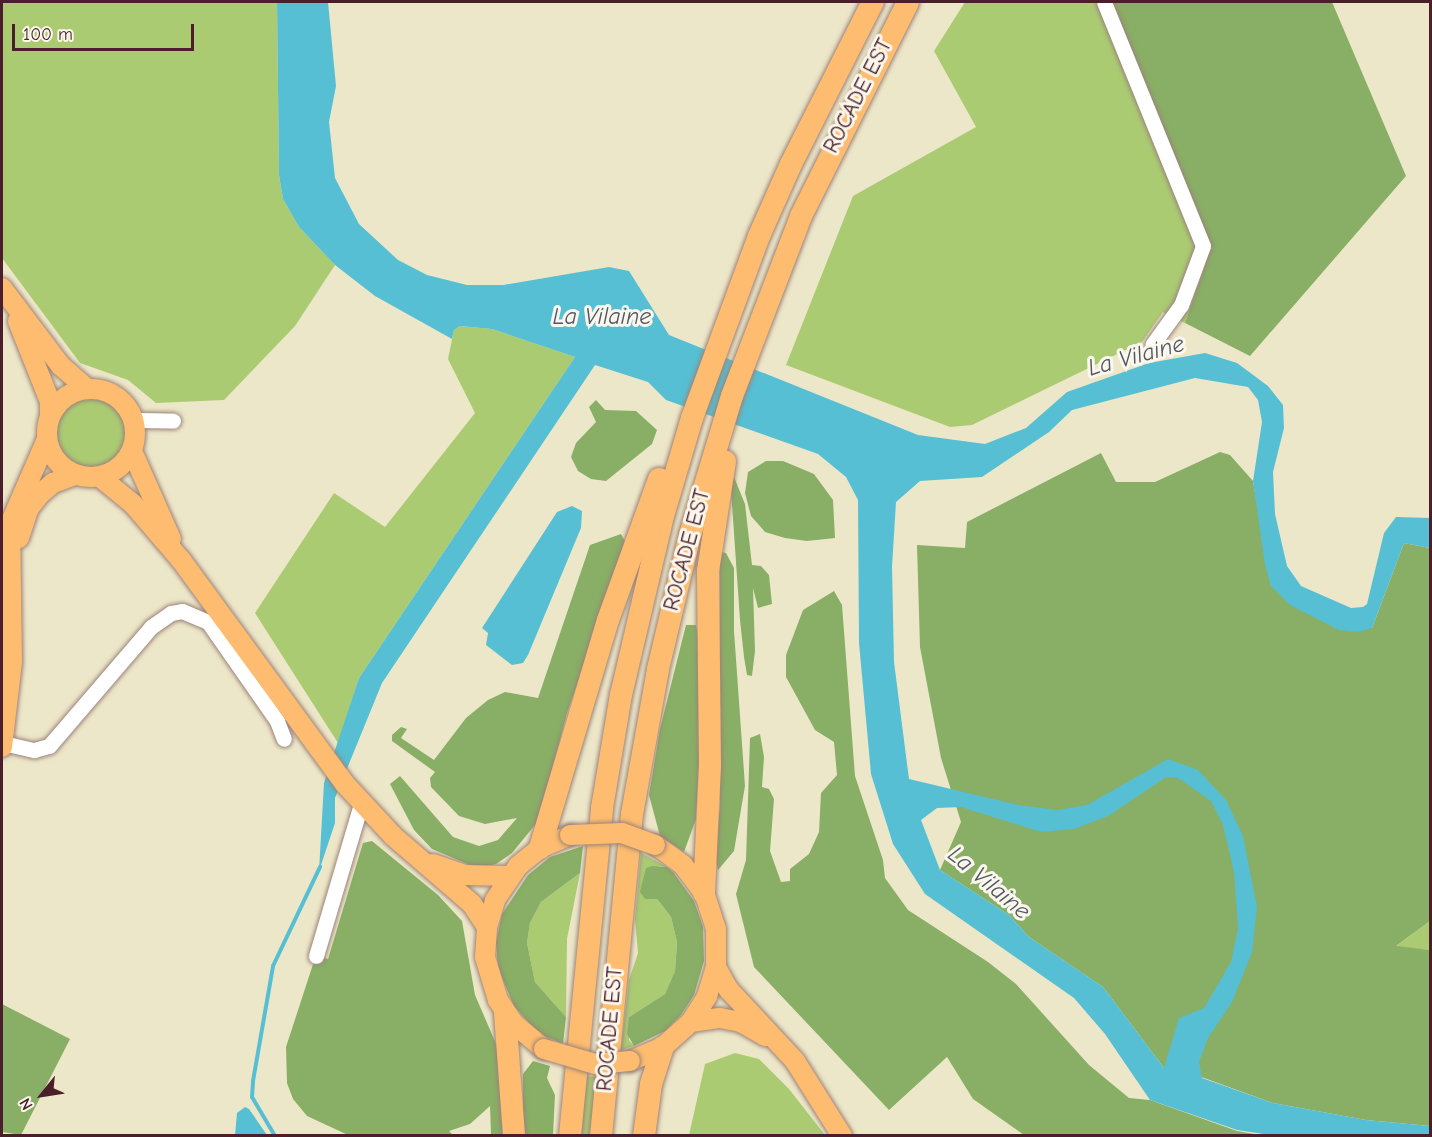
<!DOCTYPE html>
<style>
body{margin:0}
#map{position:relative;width:1432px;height:1137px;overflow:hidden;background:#ede7c9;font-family:"Comic Neue",sans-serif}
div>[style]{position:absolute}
.green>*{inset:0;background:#abcb73}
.round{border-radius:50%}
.forest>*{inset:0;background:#88af65}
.water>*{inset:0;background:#56bfd3}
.stream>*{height:4px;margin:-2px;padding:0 2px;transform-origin:2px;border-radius:2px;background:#56bfd3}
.roads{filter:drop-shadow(0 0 2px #9c837a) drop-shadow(0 0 2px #9c837a)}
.minor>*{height:15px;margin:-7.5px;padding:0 7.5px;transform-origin:7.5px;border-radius:7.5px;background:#fff}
.major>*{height:20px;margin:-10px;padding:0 10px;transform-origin:10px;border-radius:10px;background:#fdbc6f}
.major>.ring{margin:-10px;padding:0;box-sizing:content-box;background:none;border:20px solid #fdbc6f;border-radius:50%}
.highway>*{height:22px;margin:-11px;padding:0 11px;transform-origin:11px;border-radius:11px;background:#fdbc6f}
.bridges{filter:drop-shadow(0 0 2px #9c837a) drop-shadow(0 0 2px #9c837a)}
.major-bridge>*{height:20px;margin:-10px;padding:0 10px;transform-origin:10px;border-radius:10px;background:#fdbc6f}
span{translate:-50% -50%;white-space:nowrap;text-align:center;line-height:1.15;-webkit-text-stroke:6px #fbf7ec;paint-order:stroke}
.street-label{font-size:22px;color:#4a1f2b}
.water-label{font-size:24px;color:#4e5766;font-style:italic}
.frame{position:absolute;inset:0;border:3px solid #4a1f2b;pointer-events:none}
.north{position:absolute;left:12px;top:1065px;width:60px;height:60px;-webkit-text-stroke:4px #fbf7ec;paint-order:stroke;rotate:240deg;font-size:16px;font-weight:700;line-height:24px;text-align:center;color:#4a1f2b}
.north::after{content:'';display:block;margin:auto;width:21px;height:27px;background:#4a1f2b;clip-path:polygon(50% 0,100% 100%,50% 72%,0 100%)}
.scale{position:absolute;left:12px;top:24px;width:182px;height:27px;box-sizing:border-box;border:3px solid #4a1f2b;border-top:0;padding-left:8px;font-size:18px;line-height:21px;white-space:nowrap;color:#4a1f2b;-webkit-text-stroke:4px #fbf7ec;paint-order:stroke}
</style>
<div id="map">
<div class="green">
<i style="clip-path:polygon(2px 2px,277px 2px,279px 175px,283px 199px,299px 227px,335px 265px,295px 326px,224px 400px,156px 403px,128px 380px,80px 363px,2px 258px)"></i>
<i style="clip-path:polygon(965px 2px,1111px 2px,1206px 243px,1204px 268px,1185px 323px,1163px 312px,1142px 342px,972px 425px,950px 427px,786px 365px,853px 196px,976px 127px,934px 51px)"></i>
<i style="clip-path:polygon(460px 326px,492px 329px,575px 357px,359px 678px,338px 743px,255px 613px,334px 493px,385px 527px,475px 413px,448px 359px,454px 330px)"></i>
<i class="round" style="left:56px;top:397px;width:70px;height:70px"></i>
<i style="clip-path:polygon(641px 853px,667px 867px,659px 866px,657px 899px,671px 917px,677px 942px,675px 971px,665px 994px,629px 1017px,629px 1040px,634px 1046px,621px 1050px,629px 980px,638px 953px,635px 919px)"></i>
<i style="clip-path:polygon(580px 873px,567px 939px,566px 1017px,535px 982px,527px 943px,530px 923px,541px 902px)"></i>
<i style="clip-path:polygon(1430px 921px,1430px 950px,1395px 947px)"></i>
<i style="clip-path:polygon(735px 1053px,759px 1059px,789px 1089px,825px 1135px,689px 1135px,705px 1064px)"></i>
<i style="clip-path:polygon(584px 1076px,596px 1077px,592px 1135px,578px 1136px)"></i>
</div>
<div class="forest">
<i style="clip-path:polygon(1111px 2px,1332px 2px,1406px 176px,1250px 356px,1185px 323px,1204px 268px,1206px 243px)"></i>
<i style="clip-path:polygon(596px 400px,605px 410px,636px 411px,657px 430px,652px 444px,606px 481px,591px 479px,578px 471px,571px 457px,576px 443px,596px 422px,589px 407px)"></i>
<i style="clip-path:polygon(1220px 452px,1230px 455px,1253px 481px,1271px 586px,1372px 628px,1404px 543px,1430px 548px,1430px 921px,1396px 946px,1430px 950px,1430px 1126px,1366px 1120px,1273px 1103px,1204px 1078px,1164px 1068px,1103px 987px,1029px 937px,1009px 915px,940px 870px,961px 822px,941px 758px,920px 647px,917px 545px,965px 548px,967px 522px,1101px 453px,1116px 482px,1155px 482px)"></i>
<i style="clip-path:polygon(766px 461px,783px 461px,814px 474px,833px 500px,835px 538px,807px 541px,785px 538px,765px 532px,751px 516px,745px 493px,748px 472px)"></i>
<i style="clip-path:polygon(734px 477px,745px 504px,752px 565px,761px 566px,769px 575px,772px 604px,758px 608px,753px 588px,755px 651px,752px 676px,747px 675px,744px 657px,740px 620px,731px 490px)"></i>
<i style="clip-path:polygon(621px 534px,627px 545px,567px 713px,539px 820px,512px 853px,496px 864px,477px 868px,432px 849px,414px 830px,390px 784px,400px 776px,453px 837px,479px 846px,498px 840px,517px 818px,485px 824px,459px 816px,431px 787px,430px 778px,435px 772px,392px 741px,392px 735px,401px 727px,407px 729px,401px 738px,434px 760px,466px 718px,488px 700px,505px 692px,538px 698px,590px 545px)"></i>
<i style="clip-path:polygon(720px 552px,726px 553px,734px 568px,734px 631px,745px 786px,734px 851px,718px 870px,714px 852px,720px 808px)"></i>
<i style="clip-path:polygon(834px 591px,842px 605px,855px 776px,883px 860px,885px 878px,908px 910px,988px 962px,1016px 984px,1089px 1065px,1129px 1098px,1150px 1100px,1237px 1131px,1260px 1135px,1024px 1135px,973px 1099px,947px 1057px,889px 1110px,754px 967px,736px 894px,746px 860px,750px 738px,760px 734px,764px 757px,762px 787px,769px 789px,774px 799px,770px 851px,781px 882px,790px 881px,790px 869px,809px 854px,819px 832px,821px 793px,837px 775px,834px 742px,815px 730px,786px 677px,786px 655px,803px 610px)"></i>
<i style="clip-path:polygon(686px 625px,696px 625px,698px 636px,700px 743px,696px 819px,684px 852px,660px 836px,649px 795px,660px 729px)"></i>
<i style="clip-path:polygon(372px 841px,438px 895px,462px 921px,475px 995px,497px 1046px,503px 1135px,491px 1135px,490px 1106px,470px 1124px,449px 1131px,453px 1135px,348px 1135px,307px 1116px,293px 1099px,287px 1083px,286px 1047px,316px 955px,328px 959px,363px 843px)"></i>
<i style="clip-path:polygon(583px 846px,580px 873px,541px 902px,530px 923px,527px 943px,535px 982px,566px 1017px,563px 1044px,538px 1033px,514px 1006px,498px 968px,496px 942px,502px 914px,528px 875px,550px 857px)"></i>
<i style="clip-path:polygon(652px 866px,667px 867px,673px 872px,694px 901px,703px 927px,704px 961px,694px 995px,681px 1015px,665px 1031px,634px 1046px,627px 1034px,629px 1017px,665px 994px,675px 971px,677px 942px,671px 917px,657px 899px,645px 899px,640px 892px,646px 868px)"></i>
<i style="clip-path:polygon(2px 1004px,70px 1039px,21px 1135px,2px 1132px)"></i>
<i style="clip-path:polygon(533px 1061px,550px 1066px,547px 1078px,555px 1095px,553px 1135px,523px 1135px,523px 1074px)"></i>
</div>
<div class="water">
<i style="clip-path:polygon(evenodd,277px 2px,328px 2px,336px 86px,329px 122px,335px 178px,359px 224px,398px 260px,427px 275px,467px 285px,503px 285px,609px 267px,629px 271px,669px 335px,918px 435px,985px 444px,1026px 428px,1067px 392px,1149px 363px,1205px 353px,1237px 363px,1268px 386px,1283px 405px,1284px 428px,1273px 472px,1275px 514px,1287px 566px,1301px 586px,1351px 608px,1363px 607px,1367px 604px,1384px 533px,1396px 517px,1430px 518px,1430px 548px,1404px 543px,1372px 628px,1359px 632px,1339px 630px,1290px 605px,1271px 586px,1265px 565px,1253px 481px,1262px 422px,1258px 400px,1248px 387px,1195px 378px,1072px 410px,1049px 432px,982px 477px,920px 481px,896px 502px,892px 567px,894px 662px,909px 779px,1018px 805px,1057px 810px,1087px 805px,1168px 759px,1198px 770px,1226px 800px,1243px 836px,1257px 907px,1252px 952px,1232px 1002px,1208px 1038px,1199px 1062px,1202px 1078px,1273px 1103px,1366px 1120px,1430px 1126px,1430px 1135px,1270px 1135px,1237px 1130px,1150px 1100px,1105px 1034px,1074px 998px,925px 894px,893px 844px,871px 774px,859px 643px,858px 500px,846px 477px,818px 454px,666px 400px,648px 382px,595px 365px,382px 683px,335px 798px,335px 823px,319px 871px,324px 783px,359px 678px,575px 357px,492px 329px,460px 326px,454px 330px,452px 339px,375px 296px,335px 265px,299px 227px,283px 199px,279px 175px,277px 2px,1166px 777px,1178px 778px,1211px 801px,1223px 825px,1234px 872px,1238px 928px,1231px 962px,1204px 1008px,1179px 1018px,1164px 1068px,1103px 987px,1029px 937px,1009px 915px,940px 870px,921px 820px,937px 808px,961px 807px,1041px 832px,1074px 829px,1108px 816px,1166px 777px)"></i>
<i style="clip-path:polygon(572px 506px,582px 511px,581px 528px,528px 655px,523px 663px,512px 665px,486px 645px,488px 633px,482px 628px,557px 512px)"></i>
<i style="clip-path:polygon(245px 1107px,249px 1109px,267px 1135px,235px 1135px,237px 1113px)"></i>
</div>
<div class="stream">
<i style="left:275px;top:1136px;width:45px;rotate:-120.5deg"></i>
<i style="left:252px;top:1097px;width:16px;rotate:-86deg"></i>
<i style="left:253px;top:1081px;width:117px;rotate:-80.1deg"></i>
<i style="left:273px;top:966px;width:110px;rotate:-64.6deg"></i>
</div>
<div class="roads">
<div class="minor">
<i style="left:1104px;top:2px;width:263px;rotate:67.9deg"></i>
<i style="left:1203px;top:246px;width:63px;rotate:110.4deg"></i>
<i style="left:1181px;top:305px;width:49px;rotate:125.9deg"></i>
<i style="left:134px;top:420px;width:39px;rotate:1deg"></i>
<i style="left:3px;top:743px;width:32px;rotate:13deg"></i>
<i style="left:34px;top:750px;width:16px;rotate:-15deg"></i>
<i style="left:49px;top:746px;width:157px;rotate:-49.4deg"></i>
<i style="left:151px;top:627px;width:24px;rotate:-35deg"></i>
<i style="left:171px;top:613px;width:11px;rotate:-10deg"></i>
<i style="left:182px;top:611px;width:28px;rotate:23deg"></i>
<i style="left:208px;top:622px;width:121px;rotate:55.1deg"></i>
<i style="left:277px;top:721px;width:19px;rotate:69deg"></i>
<i style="left:316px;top:956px;width:162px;rotate:-73.5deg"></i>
</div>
<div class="major">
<i style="left:2px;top:288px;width:98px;rotate:52.9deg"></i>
<i style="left:61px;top:366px;width:35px;rotate:41deg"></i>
<i style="left:18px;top:321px;width:87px;rotate:68.4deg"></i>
<i style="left:50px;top:402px;width:13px;rotate:90deg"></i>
<i class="ring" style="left:47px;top:389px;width:68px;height:68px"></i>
<i style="left:132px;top:451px;width:96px;rotate:66.1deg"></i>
<i style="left:100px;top:477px;width:43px;rotate:39.3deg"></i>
<i style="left:133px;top:504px;width:74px;rotate:49.4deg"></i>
<i style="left:181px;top:560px;width:276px;rotate:53.8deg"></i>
<i style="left:344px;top:783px;width:72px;rotate:47.2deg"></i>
<i style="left:393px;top:836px;width:104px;rotate:40.7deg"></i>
<i style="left:472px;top:904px;width:27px;rotate:57deg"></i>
<i style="left:19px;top:538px;width:32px;rotate:-72deg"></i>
<i style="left:29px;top:508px;width:18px;rotate:-52deg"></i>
<i style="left:40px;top:494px;width:17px;rotate:-40deg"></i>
<i style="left:53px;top:483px;width:23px;rotate:-20deg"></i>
<i style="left:2px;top:747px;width:86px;rotate:-83.3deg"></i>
<i style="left:12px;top:662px;width:138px;rotate:-90.8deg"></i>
<i style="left:10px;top:524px;width:93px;rotate:-66.5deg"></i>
<i style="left:433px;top:864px;width:34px;rotate:19deg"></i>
<i style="left:465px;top:875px;width:44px;rotate:1.3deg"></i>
<i style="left:716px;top:967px;width:26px;rotate:61deg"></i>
<i style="left:729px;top:990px;width:97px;rotate:47.1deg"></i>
<i style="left:795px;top:1061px;width:89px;rotate:57.9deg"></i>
<i style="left:691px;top:1022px;width:29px;rotate:-8deg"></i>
<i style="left:720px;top:1018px;width:21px;rotate:11deg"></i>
<i style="left:741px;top:1022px;width:28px;rotate:30deg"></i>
<i style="left:544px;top:1049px;width:39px;rotate:-140deg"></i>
<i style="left:514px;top:1024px;width:29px;rotate:-124deg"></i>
<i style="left:498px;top:1000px;width:45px;rotate:-106.8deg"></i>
<i style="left:485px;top:957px;width:30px;rotate:-86deg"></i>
<i style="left:487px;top:927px;width:28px;rotate:-73deg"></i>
<i style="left:495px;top:900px;width:41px;rotate:-55.9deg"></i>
<i style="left:518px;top:866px;width:28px;rotate:-39deg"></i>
<i style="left:540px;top:848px;width:33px;rotate:-23deg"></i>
<i style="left:630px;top:1061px;width:36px;rotate:-23deg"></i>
<i style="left:663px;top:1047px;width:38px;rotate:-42deg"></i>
<i style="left:691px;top:1022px;width:31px;rotate:-58deg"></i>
<i style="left:707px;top:996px;width:30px;rotate:-73deg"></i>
<i style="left:716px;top:967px;width:38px;rotate:-90deg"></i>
<i style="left:716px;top:929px;width:38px;rotate:-108deg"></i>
<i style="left:704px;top:893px;width:35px;rotate:-127deg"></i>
<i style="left:683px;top:865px;width:34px;rotate:-144deg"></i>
</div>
<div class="highway">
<i style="left:540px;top:848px;width:238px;rotate:-73.4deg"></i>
<i style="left:608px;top:620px;width:150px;rotate:-70.1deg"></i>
<i style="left:704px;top:893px;width:127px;rotate:-87.3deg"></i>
<i style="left:710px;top:766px;width:195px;rotate:-90.6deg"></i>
<i style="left:708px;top:571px;width:111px;rotate:-81.2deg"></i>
<i style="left:505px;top:1013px;width:123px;rotate:85.8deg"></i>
<i style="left:570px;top:1136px;width:330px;rotate:-84.4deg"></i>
<i style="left:602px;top:808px;width:115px;rotate:-80.5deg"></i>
<i style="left:621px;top:695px;width:184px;rotate:-76.8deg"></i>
<i style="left:663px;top:516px;width:102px;rotate:-73.5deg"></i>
<i style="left:692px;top:418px;width:194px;rotate:-69.8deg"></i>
<i style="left:759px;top:236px;width:79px;rotate:-66deg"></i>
<i style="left:791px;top:164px;width:182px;rotate:-63.2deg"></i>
<i style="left:601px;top:1136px;width:323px;rotate:-84.5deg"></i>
<i style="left:632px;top:814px;width:147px;rotate:-79.8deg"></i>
<i style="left:658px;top:669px;width:138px;rotate:-76.6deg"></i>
<i style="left:690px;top:535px;width:145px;rotate:-73.2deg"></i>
<i style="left:732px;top:396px;width:193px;rotate:-69deg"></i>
<i style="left:801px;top:216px;width:239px;rotate:-63.4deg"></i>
<i style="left:644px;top:1136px;width:52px;rotate:-82.3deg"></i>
<i style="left:651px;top:1084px;width:39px;rotate:-72deg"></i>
</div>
</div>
<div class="bridges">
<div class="major-bridge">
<i style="left:570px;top:835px;width:52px;rotate:-2.2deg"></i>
<i style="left:622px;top:833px;width:35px;rotate:20deg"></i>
<i style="left:544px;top:1049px;width:53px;rotate:16.4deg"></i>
<i style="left:595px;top:1064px;width:35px;rotate:-5deg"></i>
</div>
</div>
<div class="street-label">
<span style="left:858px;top:96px;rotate:-63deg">ROCADE EST</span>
<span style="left:687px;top:550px;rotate:-75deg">ROCADE EST</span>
<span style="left:610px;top:1029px;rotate:-85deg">ROCADE EST</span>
</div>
<div class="water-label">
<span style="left:602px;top:317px">La Vilaine</span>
<span style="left:1136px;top:356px;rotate:-15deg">La Vilaine</span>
<span style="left:989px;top:883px;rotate:40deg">La Vilaine</span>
</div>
<div class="frame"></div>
<div class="north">N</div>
<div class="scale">100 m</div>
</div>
